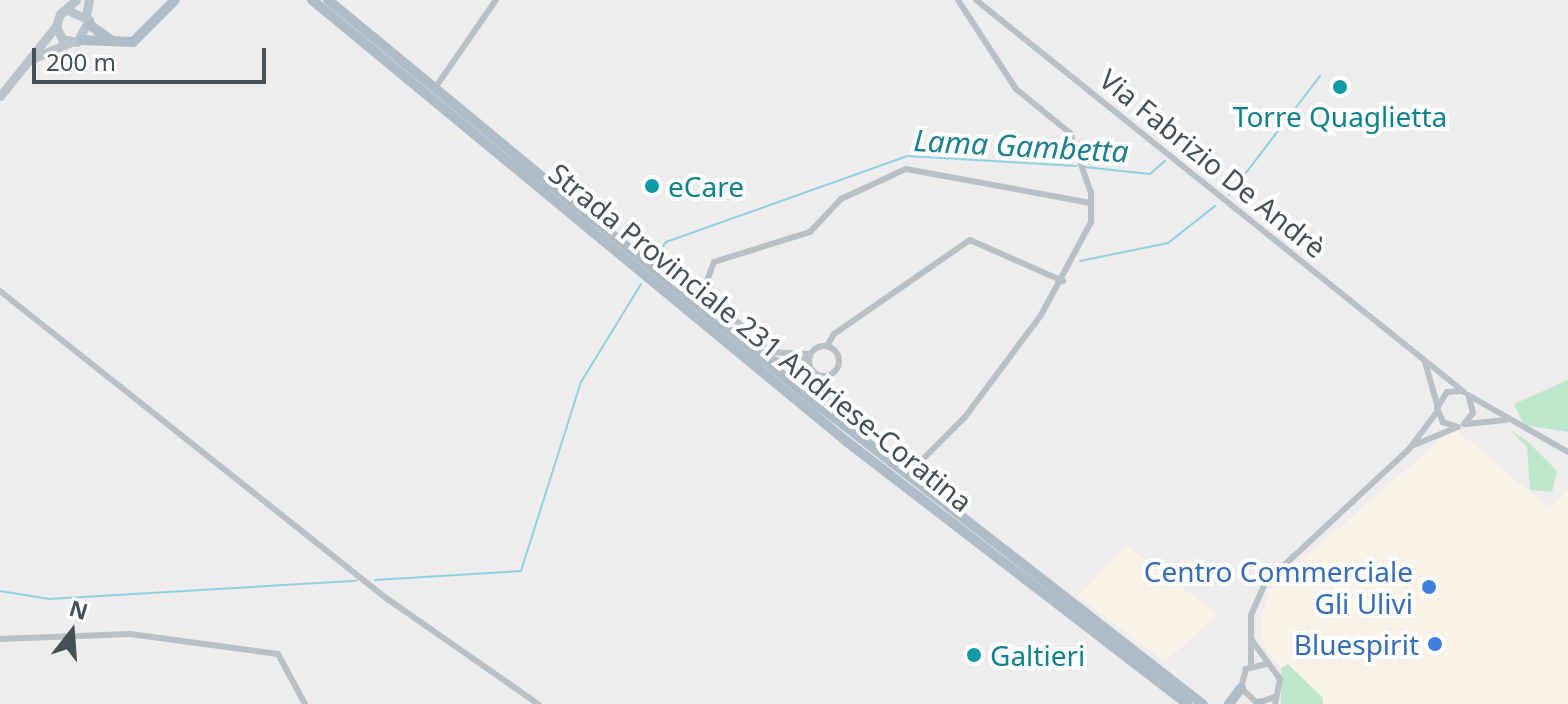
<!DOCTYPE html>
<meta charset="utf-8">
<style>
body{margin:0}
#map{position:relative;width:1568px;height:704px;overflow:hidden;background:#eeecec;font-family:"Noto Sans",sans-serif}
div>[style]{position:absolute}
.commercial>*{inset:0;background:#f9f2e6}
.green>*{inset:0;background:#bee8cc}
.stream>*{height:2px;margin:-1px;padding:0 1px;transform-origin:1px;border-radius:1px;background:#90d3e0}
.minor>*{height:6px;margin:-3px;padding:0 3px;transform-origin:3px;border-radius:3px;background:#b9c1c7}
.minor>.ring{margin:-3px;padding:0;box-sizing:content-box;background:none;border:6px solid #b9c1c7;border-radius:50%}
.secondary>*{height:9px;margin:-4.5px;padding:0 4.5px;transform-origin:4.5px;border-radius:4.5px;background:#b9c3cc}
.primary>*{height:10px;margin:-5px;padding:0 5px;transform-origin:5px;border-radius:5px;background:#aebcc8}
.dots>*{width:22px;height:22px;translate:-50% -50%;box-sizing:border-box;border:4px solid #fff;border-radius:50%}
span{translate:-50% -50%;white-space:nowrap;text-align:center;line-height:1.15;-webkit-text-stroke:8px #fff;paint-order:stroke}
.culture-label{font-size:28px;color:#0d838f}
.left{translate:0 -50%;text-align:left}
.street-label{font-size:28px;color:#465057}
.shop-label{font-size:28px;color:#366cbe}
.right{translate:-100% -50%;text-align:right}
.water-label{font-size:30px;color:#1c8094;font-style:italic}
.north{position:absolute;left:32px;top:592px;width:80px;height:80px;-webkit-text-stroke:6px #fff;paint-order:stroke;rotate:17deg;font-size:22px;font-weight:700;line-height:32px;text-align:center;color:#465057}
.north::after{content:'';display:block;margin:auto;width:28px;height:36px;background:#465057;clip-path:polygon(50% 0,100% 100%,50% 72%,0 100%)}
.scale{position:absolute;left:32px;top:48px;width:234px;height:36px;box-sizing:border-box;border:4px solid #465057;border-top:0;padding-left:10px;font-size:24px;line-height:28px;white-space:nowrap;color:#465057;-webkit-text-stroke:6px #fff;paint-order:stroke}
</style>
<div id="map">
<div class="commercial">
<i style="clip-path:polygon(1454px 428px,1549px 508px,1568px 491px,1568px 704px,1288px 704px,1281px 668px,1263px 646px,1261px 618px,1270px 588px)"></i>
<i style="clip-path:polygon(1127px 546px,1217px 614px,1165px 662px,1078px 596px)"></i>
</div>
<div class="green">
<i style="clip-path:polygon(1568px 380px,1568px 432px,1524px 425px,1514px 404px)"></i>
<i style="clip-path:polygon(1510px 430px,1527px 441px,1557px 471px,1552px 492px,1530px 490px,1527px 447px)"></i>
<i style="clip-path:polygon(1288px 664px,1323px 698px,1323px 704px,1281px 704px,1281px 668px)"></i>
</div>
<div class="stream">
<i style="left:1084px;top:167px;width:66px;rotate:6.1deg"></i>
<i style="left:1150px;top:174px;width:20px;rotate:-41deg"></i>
<i style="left:1229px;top:195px;width:150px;rotate:-52.6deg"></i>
<i style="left:655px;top:259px;width:20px;rotate:-57deg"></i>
<i style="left:666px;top:242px;width:257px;rotate:-19.6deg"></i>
<i style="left:908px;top:156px;width:169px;rotate:3.4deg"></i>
<i style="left:1080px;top:261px;width:90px;rotate:-11.6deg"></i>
<i style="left:1168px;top:243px;width:60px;rotate:-38.2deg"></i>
<i style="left:375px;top:580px;width:146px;rotate:-3.5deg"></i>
<i style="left:521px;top:571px;width:198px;rotate:-72.4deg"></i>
<i style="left:581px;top:382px;width:115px;rotate:-58.5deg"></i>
<i style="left:0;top:591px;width:50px;rotate:9.3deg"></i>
<i style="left:49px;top:599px;width:308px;rotate:-3.4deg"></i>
</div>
<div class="minor">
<i style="left:976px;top:0;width:626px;rotate:38.77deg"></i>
<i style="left:435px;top:88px;width:107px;rotate:-55.3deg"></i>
<i style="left:0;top:291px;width:497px;rotate:38.5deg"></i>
<i style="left:389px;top:600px;width:182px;rotate:34.9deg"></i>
<i class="ring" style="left:809px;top:346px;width:24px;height:24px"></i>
<i style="left:827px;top:346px;width:14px;rotate:-60deg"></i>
<i style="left:834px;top:334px;width:165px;rotate:-34.7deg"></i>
<i style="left:970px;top:240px;width:102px;rotate:23.8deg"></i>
<i style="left:758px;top:349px;width:29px;rotate:31deg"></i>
<i style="left:783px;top:364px;width:27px;rotate:-13deg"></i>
<i style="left:810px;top:354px;width:35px;rotate:-177deg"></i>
<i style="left:775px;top:352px;width:56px;rotate:-141.5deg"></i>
<i style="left:731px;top:317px;width:42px;rotate:-126.3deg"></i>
<i style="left:706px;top:283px;width:22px;rotate:-69deg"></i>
<i style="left:714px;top:262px;width:101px;rotate:-17.4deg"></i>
<i style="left:810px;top:232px;width:45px;rotate:-46.8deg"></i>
<i style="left:841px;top:199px;width:72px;rotate:-24.8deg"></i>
<i style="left:906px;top:169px;width:188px;rotate:10.4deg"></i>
<i style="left:1425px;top:362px;width:44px;rotate:74.1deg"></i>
<i style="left:828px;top:376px;width:24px;rotate:88deg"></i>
<i style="left:829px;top:400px;width:59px;rotate:46.4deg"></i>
<i style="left:1468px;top:395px;width:115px;rotate:29.7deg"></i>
<i style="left:1464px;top:424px;width:14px;rotate:-51deg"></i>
<i style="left:1473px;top:413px;width:16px;rotate:-104deg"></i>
<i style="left:1466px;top:424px;width:40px;rotate:-5.7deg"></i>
<i style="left:1458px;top:427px;width:16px;rotate:-162deg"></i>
<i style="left:1443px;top:422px;width:15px;rotate:-113deg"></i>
<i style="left:1437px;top:408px;width:19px;rotate:-58deg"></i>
<i style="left:1447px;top:392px;width:13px;rotate:-4deg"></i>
<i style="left:1414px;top:445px;width:44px;rotate:-22.5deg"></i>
<i style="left:908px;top:474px;width:81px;rotate:-45deg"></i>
<i style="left:965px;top:417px;width:127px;rotate:-53.3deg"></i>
<i style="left:1041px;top:315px;width:106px;rotate:-61.7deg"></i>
<i style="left:1091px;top:222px;width:29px;rotate:-90deg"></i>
<i style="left:1091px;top:193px;width:64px;rotate:-109.3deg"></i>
<i style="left:1070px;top:133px;width:70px;rotate:-140.8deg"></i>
<i style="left:1016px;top:89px;width:106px;rotate:-123.1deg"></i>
<i style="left:0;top:639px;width:130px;rotate:-2.2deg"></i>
<i style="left:130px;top:634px;width:149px;rotate:7.7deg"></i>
<i style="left:278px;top:654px;width:57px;rotate:61.6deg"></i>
<i style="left:1251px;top:639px;width:49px;rotate:54.1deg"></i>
<i style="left:1280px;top:679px;width:25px;rotate:101deg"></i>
<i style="left:1266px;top:664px;width:21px;rotate:166deg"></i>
<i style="left:1246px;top:669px;width:20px;rotate:105deg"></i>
<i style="left:1241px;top:688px;width:22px;rotate:43deg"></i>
<i style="left:1257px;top:703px;width:18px;rotate:-19deg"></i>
<i style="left:1251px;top:665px;width:50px;rotate:-90deg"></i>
<i style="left:1251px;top:615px;width:35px;rotate:-66deg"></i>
<i style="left:1265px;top:583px;width:197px;rotate:-42.9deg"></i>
<i style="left:1409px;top:449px;width:46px;rotate:-52.9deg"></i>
</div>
<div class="secondary">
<i style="left:67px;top:10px;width:24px;rotate:24deg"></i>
<i style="left:89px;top:20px;width:25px;rotate:119deg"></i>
<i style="left:77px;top:42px;width:15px;rotate:-169deg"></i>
<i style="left:62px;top:39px;width:14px;rotate:-115deg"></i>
<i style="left:56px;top:26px;width:13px;rotate:-72deg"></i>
<i style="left:60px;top:14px;width:21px;rotate:-41deg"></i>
<i style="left:86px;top:15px;width:15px;rotate:-79deg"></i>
<i style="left:34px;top:58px;width:40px;rotate:-23.4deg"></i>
<i style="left:0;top:96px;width:90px;rotate:-51.3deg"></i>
</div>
<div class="primary">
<i style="left:312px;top:0;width:693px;rotate:39.55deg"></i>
<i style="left:846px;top:441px;width:431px;rotate:37.6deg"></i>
<i style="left:328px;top:0;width:634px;rotate:39.56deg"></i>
<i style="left:817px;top:404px;width:489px;rotate:37.9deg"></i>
<i style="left:90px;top:25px;width:27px;rotate:36deg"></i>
<i style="left:82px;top:40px;width:51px;rotate:2.2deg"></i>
<i style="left:133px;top:42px;width:59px;rotate:-45deg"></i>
<i style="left:1229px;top:704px;width:20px;rotate:-53deg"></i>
<i style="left:1259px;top:704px;width:1px;rotate:-45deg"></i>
</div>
<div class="dots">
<i style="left:1340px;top:87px;background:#0f9aa8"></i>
<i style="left:652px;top:186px;background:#0f9aa8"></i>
<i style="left:1429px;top:587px;background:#3f7fe0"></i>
<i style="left:1435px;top:644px;background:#3f7fe0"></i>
<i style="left:974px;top:655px;background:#0f9aa8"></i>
</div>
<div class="culture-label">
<span style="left:1340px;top:116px">Torre Quaglietta</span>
<span class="left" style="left:668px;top:186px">eCare</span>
<span class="left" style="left:990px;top:655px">Galtieri</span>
</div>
<div class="street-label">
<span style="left:1213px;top:163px;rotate:39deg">Via Fabrizio De Andrè</span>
<span style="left:761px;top:337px;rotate:39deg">Strada Provinciale 231 Andriese-Coratina</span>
</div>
<div class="shop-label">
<span class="right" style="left:1413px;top:587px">Centro Commerciale<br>Gli Ulivi</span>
<span class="right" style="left:1419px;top:644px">Bluespirit</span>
</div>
<div class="water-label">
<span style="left:1021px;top:146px;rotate:3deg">Lama Gambetta</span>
</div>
<div class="north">N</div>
<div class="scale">200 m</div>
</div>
